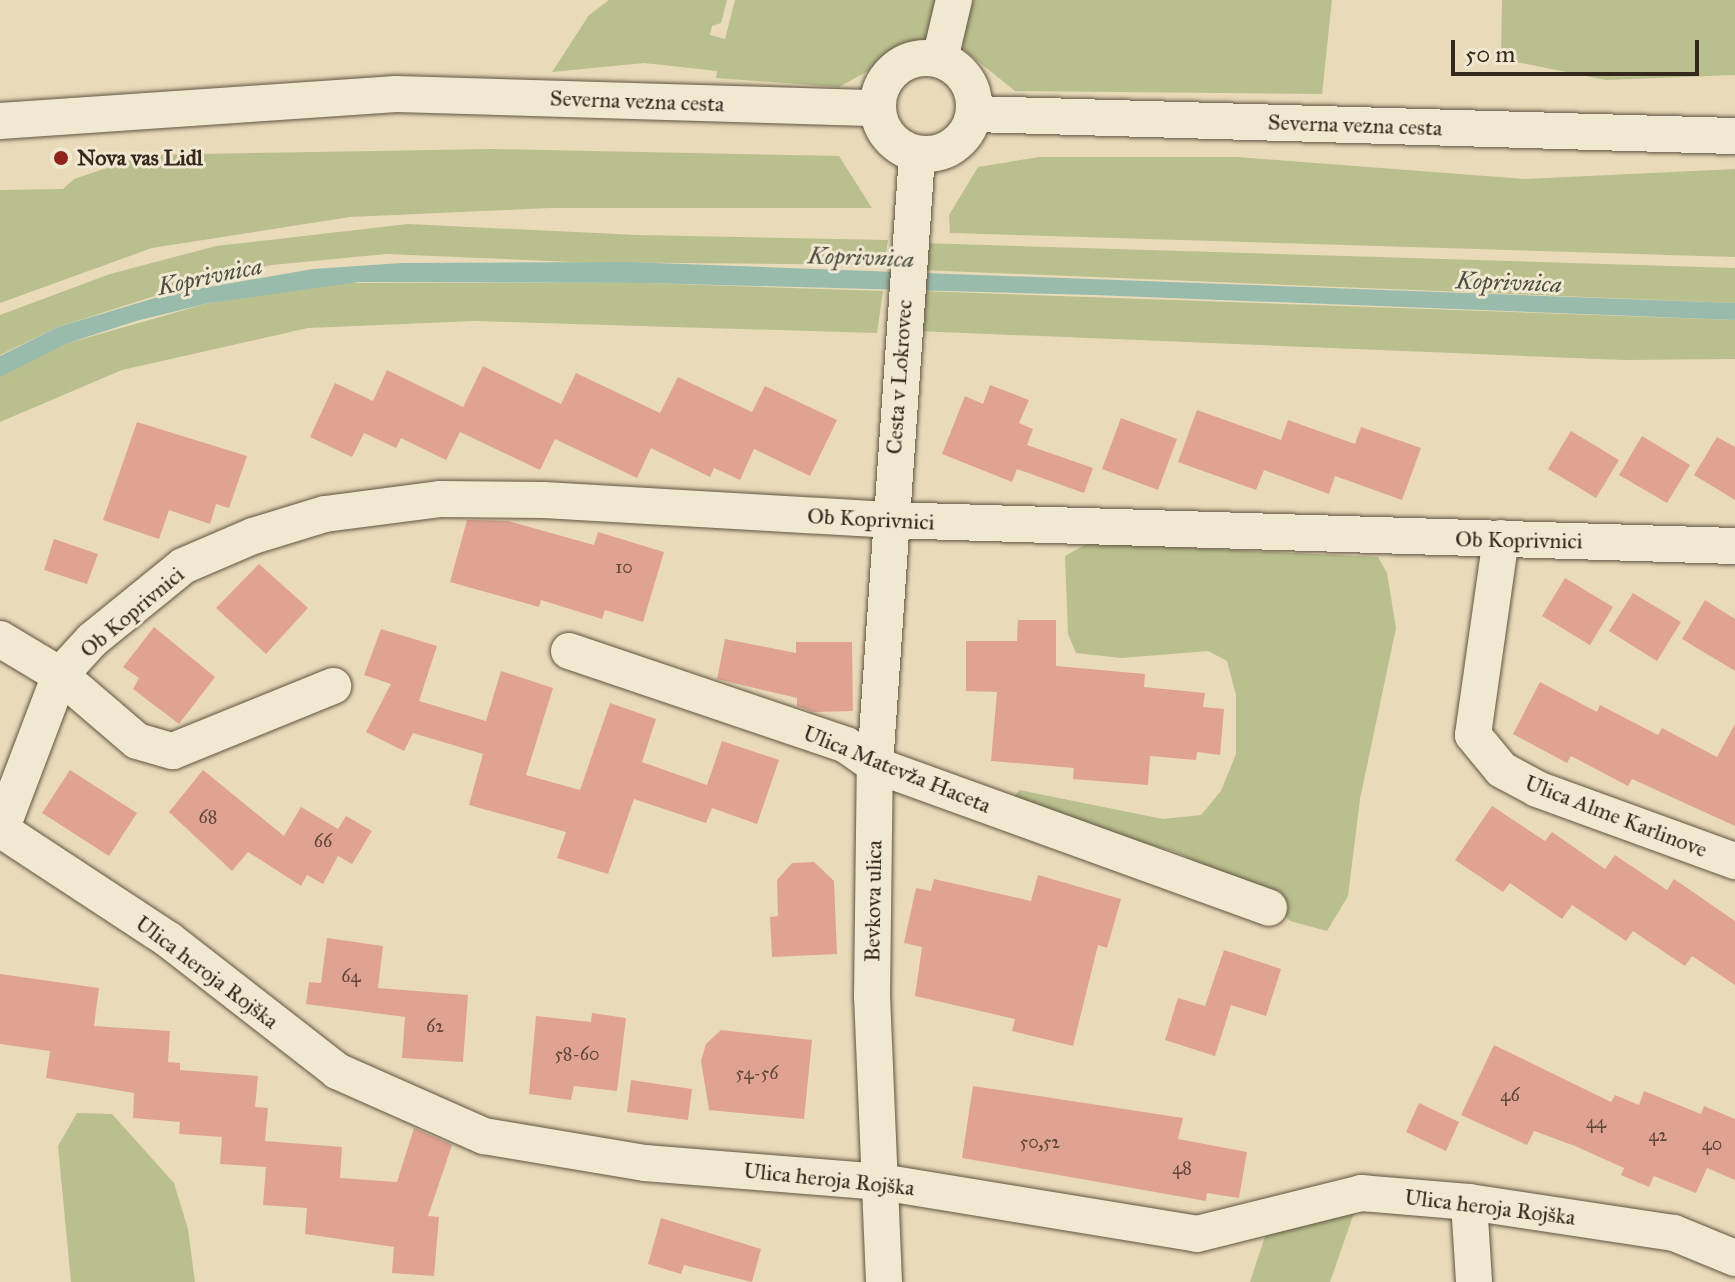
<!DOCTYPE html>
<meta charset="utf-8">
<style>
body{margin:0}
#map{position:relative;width:1735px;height:1282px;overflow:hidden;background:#e9dbb9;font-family:"IM FELL Great Primer",serif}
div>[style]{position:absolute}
.green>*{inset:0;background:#b9bf8d}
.water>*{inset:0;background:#98bbac}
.building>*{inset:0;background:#e0a392}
.roads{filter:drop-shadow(0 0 2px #615543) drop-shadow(0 0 2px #615543)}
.minor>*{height:36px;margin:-18px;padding:0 18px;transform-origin:18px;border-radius:18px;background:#f1e8d2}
.minor>.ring{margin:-18px;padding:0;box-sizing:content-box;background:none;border:36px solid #f1e8d2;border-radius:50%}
.dots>*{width:22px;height:22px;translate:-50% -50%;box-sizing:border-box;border:4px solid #f1e8d2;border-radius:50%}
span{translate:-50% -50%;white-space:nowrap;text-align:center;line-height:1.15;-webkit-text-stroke:6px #f1e8d2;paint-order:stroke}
.number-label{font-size:18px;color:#5f473a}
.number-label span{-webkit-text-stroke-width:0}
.street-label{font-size:22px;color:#34281c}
.poi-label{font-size:22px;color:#34281c;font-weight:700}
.left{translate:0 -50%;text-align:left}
.water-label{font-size:24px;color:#4d4d40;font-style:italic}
.scale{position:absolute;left:1451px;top:40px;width:248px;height:36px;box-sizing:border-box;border:4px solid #34281c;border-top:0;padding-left:10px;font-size:24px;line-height:28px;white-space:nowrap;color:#34281c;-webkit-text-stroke:6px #f1e8d2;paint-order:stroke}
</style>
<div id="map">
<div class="green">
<i style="clip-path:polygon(609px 0,727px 0,721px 23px,712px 26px,710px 35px,725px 39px,735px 0,938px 0,930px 37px,839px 87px,716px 78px,717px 71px,644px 63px,552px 72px,589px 15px)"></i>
<i style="clip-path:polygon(964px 0,1332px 0,1322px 94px,1015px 91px,953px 41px)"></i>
<i style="clip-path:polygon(1502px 0,1735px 0,1735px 75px,1606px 80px,1501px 59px)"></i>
<i style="clip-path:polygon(491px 149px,839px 156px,872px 208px,550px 208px,350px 217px,152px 248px,0 303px,0 190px,63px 189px,74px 179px,146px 155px)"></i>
<i style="clip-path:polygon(1039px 157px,1237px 157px,1525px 179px,1735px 169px,1735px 257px,950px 233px,949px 215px,978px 167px)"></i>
<i style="clip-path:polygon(408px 224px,637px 235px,888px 240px,884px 265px,572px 262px,386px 254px,272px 265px,217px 276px,58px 327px,0 355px,0 315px,110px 274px,216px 246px)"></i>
<i style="clip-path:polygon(921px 243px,1735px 268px,1735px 303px,921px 270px)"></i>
<i style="clip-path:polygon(333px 283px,647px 283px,883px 291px,877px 333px,474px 321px,308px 328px,122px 370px,0 422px,0 375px,68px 343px,209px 303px)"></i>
<i style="clip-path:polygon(920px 291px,1735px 320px,1735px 359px,1623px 360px,917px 331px)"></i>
<i style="clip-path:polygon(1088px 543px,1378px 557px,1387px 573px,1396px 628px,1360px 799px,1348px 896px,1327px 931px,1290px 921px,1263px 892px,1176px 852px,1070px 822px,1013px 799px,1019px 790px,1163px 819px,1201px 815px,1221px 791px,1236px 754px,1236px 695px,1227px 661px,1208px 651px,1121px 658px,1076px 653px,1068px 634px,1065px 556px)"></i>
<i style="clip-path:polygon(77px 1113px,112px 1114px,174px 1183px,188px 1229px,195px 1282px,71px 1282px,58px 1146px)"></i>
<i style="clip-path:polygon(1355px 1210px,1330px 1282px,1250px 1282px,1265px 1236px)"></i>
</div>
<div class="water">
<i style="clip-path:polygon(629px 262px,1735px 303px,1735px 320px,1094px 295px,647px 283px,359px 282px,209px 303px,136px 321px,68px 343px,0 377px,0 356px,58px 327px,168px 294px,313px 269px,401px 263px)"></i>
</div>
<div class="building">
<i style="clip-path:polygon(483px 366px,561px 404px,576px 373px,660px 413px,678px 377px,752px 412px,765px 386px,837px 420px,810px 476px,754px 449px,740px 480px,714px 468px,710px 477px,651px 448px,637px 478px,555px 439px,540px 470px,460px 432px,446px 460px,401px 438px,396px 448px,364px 433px,352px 457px,310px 437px,335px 383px,373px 401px,387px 370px,463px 407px)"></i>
<i style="clip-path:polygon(990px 385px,1029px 400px,1019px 423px,1033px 429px,1027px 445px,1093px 468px,1084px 493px,1017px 469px,1012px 482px,942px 454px,965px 396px,983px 404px)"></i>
<i style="clip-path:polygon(1197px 410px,1281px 440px,1288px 420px,1355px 444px,1361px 427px,1421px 448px,1402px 500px,1335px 476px,1329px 494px,1264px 470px,1256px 490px,1178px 462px)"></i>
<i style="clip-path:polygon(1121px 418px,1177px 439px,1158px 490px,1102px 469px)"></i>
<i style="clip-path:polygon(137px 422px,247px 456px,229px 508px,216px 504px,210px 524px,169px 510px,159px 539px,103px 520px)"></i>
<i style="clip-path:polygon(1571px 431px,1619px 460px,1596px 498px,1548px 469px)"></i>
<i style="clip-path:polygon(1642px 436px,1690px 465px,1667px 503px,1619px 475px)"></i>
<i style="clip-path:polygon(1717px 437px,1735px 447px,1735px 500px,1694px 475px)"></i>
<i style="clip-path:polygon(467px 520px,508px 521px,594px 545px,598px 532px,664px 552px,643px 622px,605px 610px,602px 619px,541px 600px,539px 607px,450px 582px)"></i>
<i style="clip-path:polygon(54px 539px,98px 554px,87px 584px,44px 570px)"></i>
<i style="clip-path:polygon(259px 564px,308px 608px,266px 654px,216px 608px)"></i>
<i style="clip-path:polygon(1565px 578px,1613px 607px,1590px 645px,1542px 616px)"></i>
<i style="clip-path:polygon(1633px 593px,1681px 622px,1657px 661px,1609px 631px)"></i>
<i style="clip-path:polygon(1705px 600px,1735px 619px,1735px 671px,1682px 639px)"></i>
<i style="clip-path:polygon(1018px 620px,1056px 620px,1056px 666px,1145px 674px,1144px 687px,1205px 693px,1203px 707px,1224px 709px,1220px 755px,1197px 752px,1196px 760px,1150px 756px,1148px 785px,1073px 779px,1074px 768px,991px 761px,997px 692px,966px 691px,966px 641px,1017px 641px)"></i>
<i style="clip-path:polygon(154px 627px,215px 677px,179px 724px,133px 689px,139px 678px,123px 667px)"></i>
<i style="clip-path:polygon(381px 629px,437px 646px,419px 701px,486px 721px,501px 671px,553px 688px,526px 775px,580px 790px,610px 703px,656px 719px,642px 762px,707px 785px,722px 741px,779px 760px,757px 824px,712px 808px,706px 823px,634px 799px,608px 874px,557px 858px,566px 832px,469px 805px,483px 754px,413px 733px,404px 751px,366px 732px,391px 684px,364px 675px)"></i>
<i style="clip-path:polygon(725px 639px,796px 653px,796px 642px,852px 642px,853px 711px,814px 712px,797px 706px,797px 698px,717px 679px)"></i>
<i style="clip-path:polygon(1540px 682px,1597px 712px,1600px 705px,1658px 735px,1662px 728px,1717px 757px,1735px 724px,1735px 826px,1632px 779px,1628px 786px,1571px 756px,1567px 763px,1513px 734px)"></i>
<i style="clip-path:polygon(70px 770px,137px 813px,109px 856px,42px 813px)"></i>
<i style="clip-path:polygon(203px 770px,284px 836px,301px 807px,338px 829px,346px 816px,372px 831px,352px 864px,338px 856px,323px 884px,307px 875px,301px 886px,248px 852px,232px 871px,169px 812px)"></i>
<i style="clip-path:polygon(1492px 806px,1545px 841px,1552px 832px,1605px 869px,1615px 855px,1667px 890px,1674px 879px,1735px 921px,1735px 985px,1692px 956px,1685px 966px,1633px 931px,1626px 941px,1572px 905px,1562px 919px,1510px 883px,1503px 892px,1455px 860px)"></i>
<i style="clip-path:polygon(814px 862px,834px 881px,837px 954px,772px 957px,770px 917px,778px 916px,777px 880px,792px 863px)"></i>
<i style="clip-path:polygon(1038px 875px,1121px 899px,1107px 948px,1098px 945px,1073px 1046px,1012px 1031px,1015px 1019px,915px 996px,922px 947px,904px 943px,916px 888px,931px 891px,934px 879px,1031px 901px)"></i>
<i style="clip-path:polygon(327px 938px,383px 946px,378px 988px,468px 995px,463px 1062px,402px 1058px,405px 1017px,306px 1004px,309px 982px,321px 983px)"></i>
<i style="clip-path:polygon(1224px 950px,1281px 969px,1266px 1016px,1231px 1005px,1215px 1056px,1165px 1040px,1178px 998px,1205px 1006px)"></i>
<i style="clip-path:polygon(0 974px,99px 988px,94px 1026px,170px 1031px,168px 1062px,180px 1063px,180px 1070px,258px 1076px,255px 1107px,268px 1108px,265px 1141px,342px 1147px,340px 1178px,397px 1182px,414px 1128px,452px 1145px,428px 1216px,439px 1217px,434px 1276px,392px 1273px,394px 1247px,305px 1234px,307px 1208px,263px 1205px,266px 1167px,220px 1164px,222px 1137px,179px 1134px,180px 1122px,133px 1118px,134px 1093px,46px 1078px,50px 1051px,0 1044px)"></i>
<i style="clip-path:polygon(592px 1013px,626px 1018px,617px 1091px,574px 1086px,571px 1100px,529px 1094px,536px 1016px,591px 1022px)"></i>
<i style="clip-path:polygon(721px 1030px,812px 1040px,804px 1119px,709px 1110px,701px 1061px,706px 1044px)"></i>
<i style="clip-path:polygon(1494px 1045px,1611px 1102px,1615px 1095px,1639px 1105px,1644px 1091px,1701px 1114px,1704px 1106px,1735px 1119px,1735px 1180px,1707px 1168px,1696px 1193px,1654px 1176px,1649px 1187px,1621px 1175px,1624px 1168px,1575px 1146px,1534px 1131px,1527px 1145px,1461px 1115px)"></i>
<i style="clip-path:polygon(631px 1080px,692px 1089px,688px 1120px,627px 1112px)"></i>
<i style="clip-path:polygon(973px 1086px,1183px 1118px,1178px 1139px,1247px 1152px,1239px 1198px,1207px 1193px,1206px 1201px,962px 1158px)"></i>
<i style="clip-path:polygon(1419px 1103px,1459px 1122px,1446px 1151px,1406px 1132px)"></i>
<i style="clip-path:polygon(661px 1218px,761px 1249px,752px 1282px,684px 1265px,681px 1274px,648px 1264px)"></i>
</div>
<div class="roads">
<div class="minor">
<i class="ring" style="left:878px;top:58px;width:60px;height:60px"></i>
<i style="left:940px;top:59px;width:61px;rotate:-76.7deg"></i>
<i style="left:974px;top:114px;width:761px;rotate:1.66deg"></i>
<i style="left:0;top:121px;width:397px;rotate:-3.9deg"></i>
<i style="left:396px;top:94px;width:481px;rotate:1.7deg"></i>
<i style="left:1501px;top:538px;width:199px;rotate:98.1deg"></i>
<i style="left:1473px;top:735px;width:45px;rotate:50.4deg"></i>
<i style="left:1502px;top:770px;width:40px;rotate:28deg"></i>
<i style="left:1537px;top:789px;width:211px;rotate:20deg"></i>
<i style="left:0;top:639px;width:70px;rotate:31deg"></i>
<i style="left:60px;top:675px;width:101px;rotate:40.6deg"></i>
<i style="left:137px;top:741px;width:37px;rotate:16deg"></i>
<i style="left:173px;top:751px;width:173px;rotate:-22.1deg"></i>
<i style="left:569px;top:651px;width:293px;rotate:18.7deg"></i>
<i style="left:846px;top:745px;width:35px;rotate:35deg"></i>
<i style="left:875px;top:765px;width:419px;rotate:19.9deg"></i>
<i style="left:0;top:829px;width:202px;rotate:33.3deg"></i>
<i style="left:169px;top:940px;width:213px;rotate:37.9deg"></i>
<i style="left:337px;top:1071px;width:161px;rotate:23.9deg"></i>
<i style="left:484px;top:1136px;width:163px;rotate:9.5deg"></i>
<i style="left:645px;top:1163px;width:237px;rotate:4.6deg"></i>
<i style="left:881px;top:1182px;width:320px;rotate:9.3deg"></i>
<i style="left:1197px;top:1234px;width:169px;rotate:-14deg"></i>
<i style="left:1361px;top:1193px;width:108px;rotate:4.8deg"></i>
<i style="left:1469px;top:1202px;width:207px;rotate:8.6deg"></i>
<i style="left:1674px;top:1233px;width:66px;rotate:22.3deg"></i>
<i style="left:1px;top:830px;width:166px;rotate:-69.2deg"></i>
<i style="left:60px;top:675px;width:47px;rotate:-47.6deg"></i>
<i style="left:92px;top:640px;width:117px;rotate:-39.1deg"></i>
<i style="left:183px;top:566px;width:76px;rotate:-23.2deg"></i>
<i style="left:253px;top:536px;width:75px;rotate:-17deg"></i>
<i style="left:325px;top:514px;width:117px;rotate:-7.4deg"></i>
<i style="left:441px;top:499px;width:103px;rotate:0.6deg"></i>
<i style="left:544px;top:500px;width:345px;rotate:3.3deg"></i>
<i style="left:888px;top:520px;width:847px;rotate:1.76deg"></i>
<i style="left:1469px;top:1202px;width:80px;rotate:86.4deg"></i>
<i style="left:884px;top:1282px;width:286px;rotate:-92.4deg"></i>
<i style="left:872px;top:996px;width:231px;rotate:-89.3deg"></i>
<i style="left:875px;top:765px;width:611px;rotate:-86.06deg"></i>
</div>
</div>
<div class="dots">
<i style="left:61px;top:158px;background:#8f2418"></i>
</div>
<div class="number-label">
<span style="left:624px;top:567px">10</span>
<span style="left:208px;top:817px">68</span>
<span style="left:323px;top:841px">66</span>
<span style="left:351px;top:976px">64</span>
<span style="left:435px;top:1026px">62</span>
<span style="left:577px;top:1054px">58-60</span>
<span style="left:757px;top:1073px">54-56</span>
<span style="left:1510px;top:1095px">46</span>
<span style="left:1596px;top:1122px">44</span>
<span style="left:1658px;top:1135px">42</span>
<span style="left:1040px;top:1142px">50,52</span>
<span style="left:1712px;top:1144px">40</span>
<span style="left:1182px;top:1168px">48</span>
</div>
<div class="street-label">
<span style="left:637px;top:101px;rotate:2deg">Severna vezna cesta</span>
<span style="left:1355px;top:125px;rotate:2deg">Severna vezna cesta</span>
<span style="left:899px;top:377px;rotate:-86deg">Cesta v Lokrovec</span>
<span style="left:871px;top:519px;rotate:3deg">Ob Koprivnici</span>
<span style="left:1519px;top:540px;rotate:1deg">Ob Koprivnici</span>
<span style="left:132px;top:612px;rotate:-40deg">Ob Koprivnici</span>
<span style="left:897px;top:769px;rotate:22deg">Ulica Matevža Haceta</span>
<span style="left:1616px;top:816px;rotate:21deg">Ulica Alme Karlinove</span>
<span style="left:873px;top:901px;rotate:-89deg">Bevkova ulica</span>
<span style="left:207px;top:972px;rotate:37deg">Ulica heroja Rojška</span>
<span style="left:829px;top:1179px;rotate:6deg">Ulica heroja Rojška</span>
<span style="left:1490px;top:1207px;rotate:7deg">Ulica heroja Rojška</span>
</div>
<div class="poi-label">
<span class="left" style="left:77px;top:158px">Nova vas Lidl</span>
</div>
<div class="water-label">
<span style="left:861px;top:258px;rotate:2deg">Koprivnica</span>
<span style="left:210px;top:277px;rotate:-12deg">Koprivnica</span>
<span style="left:1509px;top:283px;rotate:2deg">Koprivnica</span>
</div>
<div class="scale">50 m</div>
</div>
